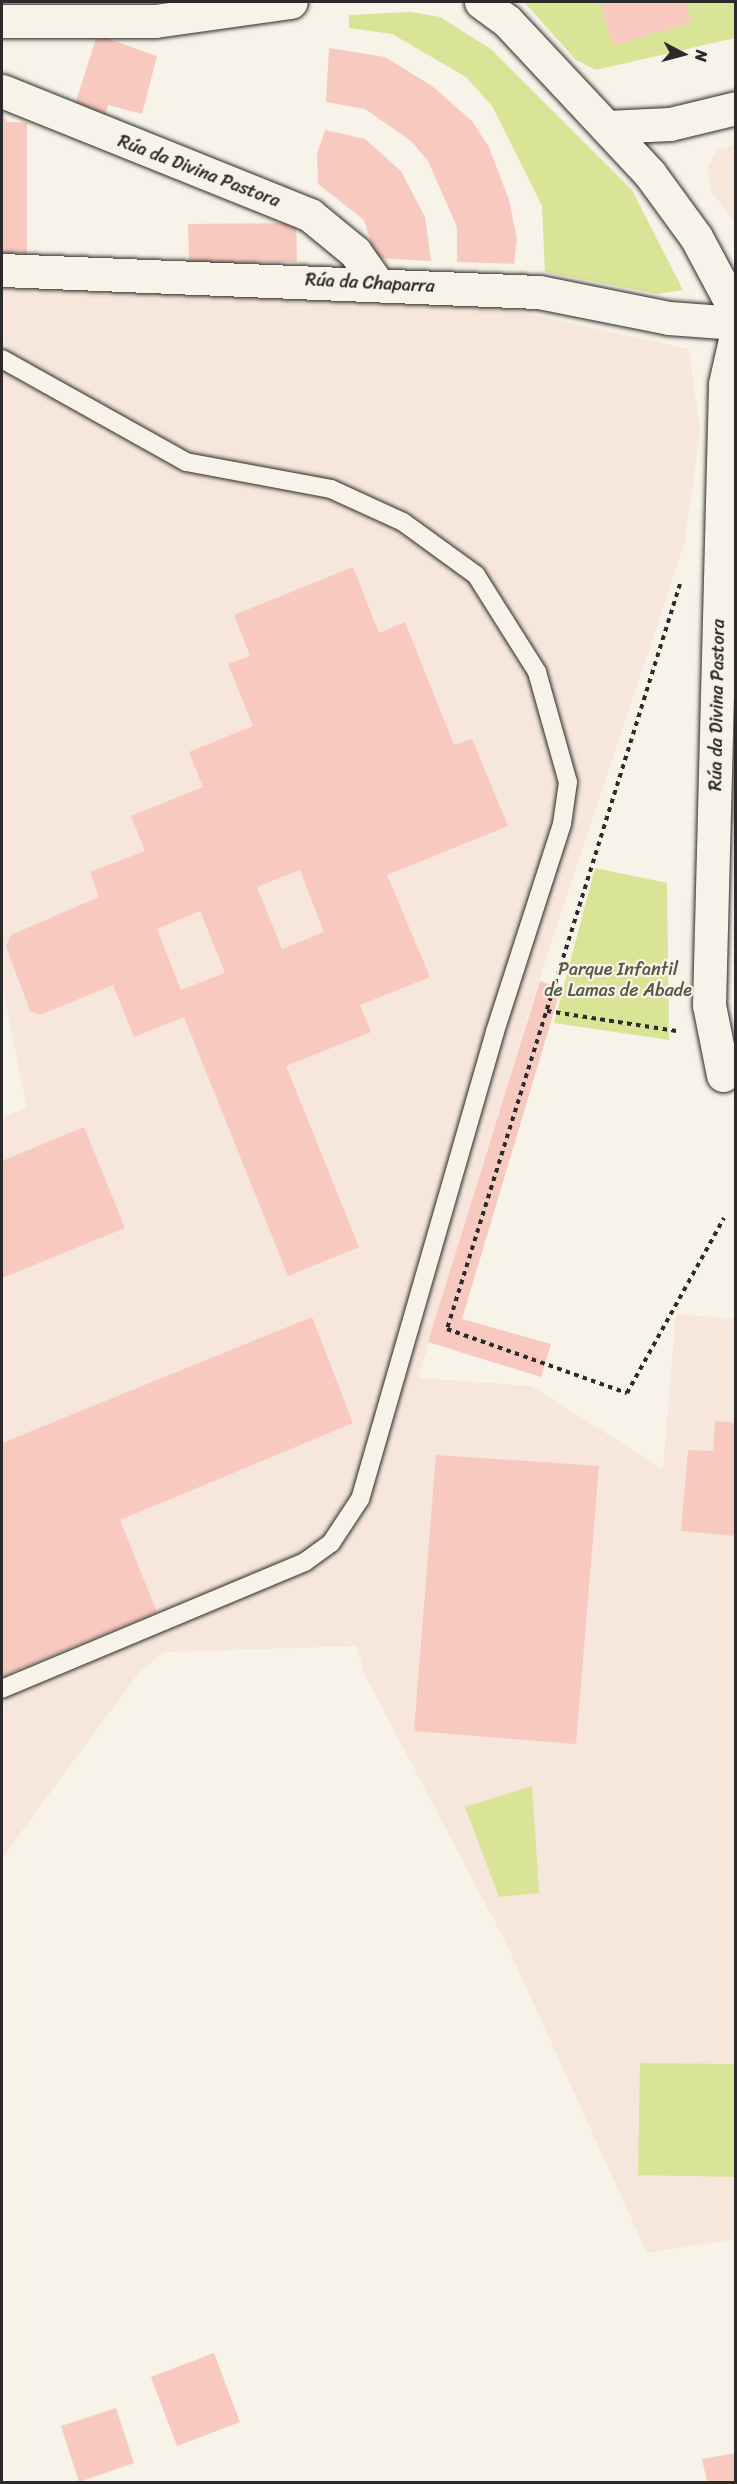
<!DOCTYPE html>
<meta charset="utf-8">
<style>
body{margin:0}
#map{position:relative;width:737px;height:2484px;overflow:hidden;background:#f7f3e8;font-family:Sriracha,sans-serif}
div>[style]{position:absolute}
.built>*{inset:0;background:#f7e6db}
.green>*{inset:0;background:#d9e497}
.building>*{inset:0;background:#f8c9be}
.path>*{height:4px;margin-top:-2px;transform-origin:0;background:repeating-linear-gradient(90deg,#2b2b2b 0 4.5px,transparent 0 9px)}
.roads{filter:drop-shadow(0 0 2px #2b2b2b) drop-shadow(0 0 2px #2b2b2b)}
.service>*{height:18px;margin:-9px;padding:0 9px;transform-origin:9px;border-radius:9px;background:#f7f3e8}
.minor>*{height:33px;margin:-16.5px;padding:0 16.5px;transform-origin:16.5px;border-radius:16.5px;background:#f7f3e8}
span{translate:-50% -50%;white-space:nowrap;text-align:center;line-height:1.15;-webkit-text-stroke:4.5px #f7f3e8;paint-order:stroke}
.street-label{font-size:18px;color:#2b2b2b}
.park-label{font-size:18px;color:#565946}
.frame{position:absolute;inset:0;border:3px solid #2b2b2b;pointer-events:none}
.north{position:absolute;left:653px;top:24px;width:60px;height:60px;-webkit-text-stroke:4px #f7f3e8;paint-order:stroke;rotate:96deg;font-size:16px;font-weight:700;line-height:24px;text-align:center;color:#2b2b2b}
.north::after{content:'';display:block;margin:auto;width:21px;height:27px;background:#2b2b2b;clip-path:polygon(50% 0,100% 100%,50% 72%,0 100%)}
</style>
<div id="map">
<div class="built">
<i style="clip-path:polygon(735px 145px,736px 145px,735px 223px,713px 194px,707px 169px,717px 150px)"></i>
<i style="clip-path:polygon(2px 289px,472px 302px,689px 349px,700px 430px,685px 542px,549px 949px,418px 1378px,531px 1386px,663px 1469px,676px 1314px,735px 1319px,735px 2239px,647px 2253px,506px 1943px,366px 1677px,356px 1646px,164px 1652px,140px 1671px,2px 1858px,2px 1118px,27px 1107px,2px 987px)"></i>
</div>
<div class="green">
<i style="clip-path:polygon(524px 2px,735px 2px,735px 38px,596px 70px,576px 60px)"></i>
<i style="clip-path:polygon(411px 12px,440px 17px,491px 49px,632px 190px,683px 290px,657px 294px,545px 272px,542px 206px,492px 106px,466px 77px,392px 34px,349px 28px,349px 15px)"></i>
<i style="clip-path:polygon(595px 868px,667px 883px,669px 1040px,554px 1023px)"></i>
<i style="clip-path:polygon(532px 1786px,539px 1893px,499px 1897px,465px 1807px)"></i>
<i style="clip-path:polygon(640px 2063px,735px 2064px,735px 2177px,638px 2175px)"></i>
</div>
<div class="building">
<i style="clip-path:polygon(600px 2px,685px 2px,691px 23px,613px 45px)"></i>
<i style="clip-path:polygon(97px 35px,157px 56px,142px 114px,108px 105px,105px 117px,74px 108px)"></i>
<i style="clip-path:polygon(329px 48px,385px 57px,432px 86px,472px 121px,489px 147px,509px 200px,517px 239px,514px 264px,457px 262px,457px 227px,428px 161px,411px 141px,365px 109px,326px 102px)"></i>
<i style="clip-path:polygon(2px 108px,7px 122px,27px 123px,27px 254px,2px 253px)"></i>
<i style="clip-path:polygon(325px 130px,365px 139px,401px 171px,425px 217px,431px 261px,376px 258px,364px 220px,318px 184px,317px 154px)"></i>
<i style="clip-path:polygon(296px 223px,297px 262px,189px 263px,188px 224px)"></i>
<i style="clip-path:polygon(evenodd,353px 567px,379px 633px,405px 622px,454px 745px,472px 739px,508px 826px,387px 875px,430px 977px,360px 1005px,371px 1032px,286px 1066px,359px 1247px,288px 1276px,184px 1017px,134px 1037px,113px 985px,40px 1015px,30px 1011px,6px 946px,11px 935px,99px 897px,90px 872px,145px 851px,131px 816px,203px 787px,189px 752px,253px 726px,228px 664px,250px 656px,234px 615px,353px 567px,300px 870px,324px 932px,282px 949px,257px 887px,300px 870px,353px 567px,200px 911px,225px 973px,181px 990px,157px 929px,200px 911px)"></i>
<i style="clip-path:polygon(734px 733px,736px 733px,736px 824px,729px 824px)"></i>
<i style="clip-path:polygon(540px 981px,561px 988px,462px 1319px,551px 1344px,541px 1377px,428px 1342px)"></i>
<i style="clip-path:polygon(84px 1127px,125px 1228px,2px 1278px,2px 1161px)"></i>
<i style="clip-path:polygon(312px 1317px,353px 1423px,120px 1520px,157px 1612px,2px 1676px,2px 1443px)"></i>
<i style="clip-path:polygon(715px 1421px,736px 1423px,736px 1536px,681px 1531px,688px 1450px,713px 1451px)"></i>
<i style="clip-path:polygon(436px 1455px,599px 1466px,576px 1744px,414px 1731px)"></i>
<i style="clip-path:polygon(214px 2353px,240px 2422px,177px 2446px,151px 2377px)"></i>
<i style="clip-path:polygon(116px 2408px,134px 2463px,79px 2482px,61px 2426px)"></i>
<i style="clip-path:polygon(736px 2453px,736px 2482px,707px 2482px,702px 2459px)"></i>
</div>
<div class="path">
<i style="left:680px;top:584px;width:781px;rotate:107.37deg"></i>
<i style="left:447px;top:1329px;width:191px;rotate:19.6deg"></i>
<i style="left:627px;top:1393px;width:200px;rotate:-61deg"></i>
<i style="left:547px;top:1011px;width:131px;rotate:8.8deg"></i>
</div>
<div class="roads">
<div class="service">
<i style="left:2px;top:359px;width:211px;rotate:29.2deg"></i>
<i style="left:186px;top:462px;width:147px;rotate:10.5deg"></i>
<i style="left:331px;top:489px;width:79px;rotate:24.6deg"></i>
<i style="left:403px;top:522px;width:90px;rotate:36deg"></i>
<i style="left:476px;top:575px;width:115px;rotate:57.8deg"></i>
<i style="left:537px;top:672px;width:114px;rotate:74.3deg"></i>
<i style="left:568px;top:782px;width:42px;rotate:98.1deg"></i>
<i style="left:562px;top:824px;width:219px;rotate:107.9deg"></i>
<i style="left:495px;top:1032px;width:486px;rotate:106.1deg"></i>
<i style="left:360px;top:1499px;width:53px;rotate:123.4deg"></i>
<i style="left:331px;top:1543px;width:32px;rotate:144deg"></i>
<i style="left:305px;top:1562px;width:329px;rotate:157.3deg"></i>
</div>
<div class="minor">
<i style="left:481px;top:2px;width:32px;rotate:36deg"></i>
<i style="left:507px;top:21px;width:209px;rotate:46.9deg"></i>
<i style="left:650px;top:174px;width:78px;rotate:53.9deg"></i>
<i style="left:696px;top:237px;width:85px;rotate:61.9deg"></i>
<i style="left:2px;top:21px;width:153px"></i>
<i style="left:155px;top:21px;width:137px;rotate:-8deg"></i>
<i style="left:2px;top:91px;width:332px;rotate:21.9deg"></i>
<i style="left:310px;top:215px;width:58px;rotate:39.4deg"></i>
<i style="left:355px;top:252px;width:37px;rotate:55deg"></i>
<i style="left:607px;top:127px;width:63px;rotate:-2.7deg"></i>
<i style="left:670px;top:124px;width:68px;rotate:-13.6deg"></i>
<i style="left:2px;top:270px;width:537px;rotate:2.35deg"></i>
<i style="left:539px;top:292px;width:133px;rotate:11.3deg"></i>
<i style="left:669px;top:318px;width:67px;rotate:4.3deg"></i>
<i style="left:723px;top:1075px;width:71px;rotate:-101.3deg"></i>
<i style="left:709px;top:1005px;width:621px;rotate:-88.52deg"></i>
<i style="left:725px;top:384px;width:50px;rotate:-77.3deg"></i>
</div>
</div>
<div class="street-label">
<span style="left:199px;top:171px;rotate:21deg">Rúa da Divina Pastora</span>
<span style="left:370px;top:283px;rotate:3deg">Rúa da Chaparra</span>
<span style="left:717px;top:705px;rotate:-89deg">Rúa da Divina Pastora</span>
</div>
<div class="park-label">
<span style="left:618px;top:980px">Parque Infantil<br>de Lamas de Abade</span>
</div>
<div class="frame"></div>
<div class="north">N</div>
</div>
